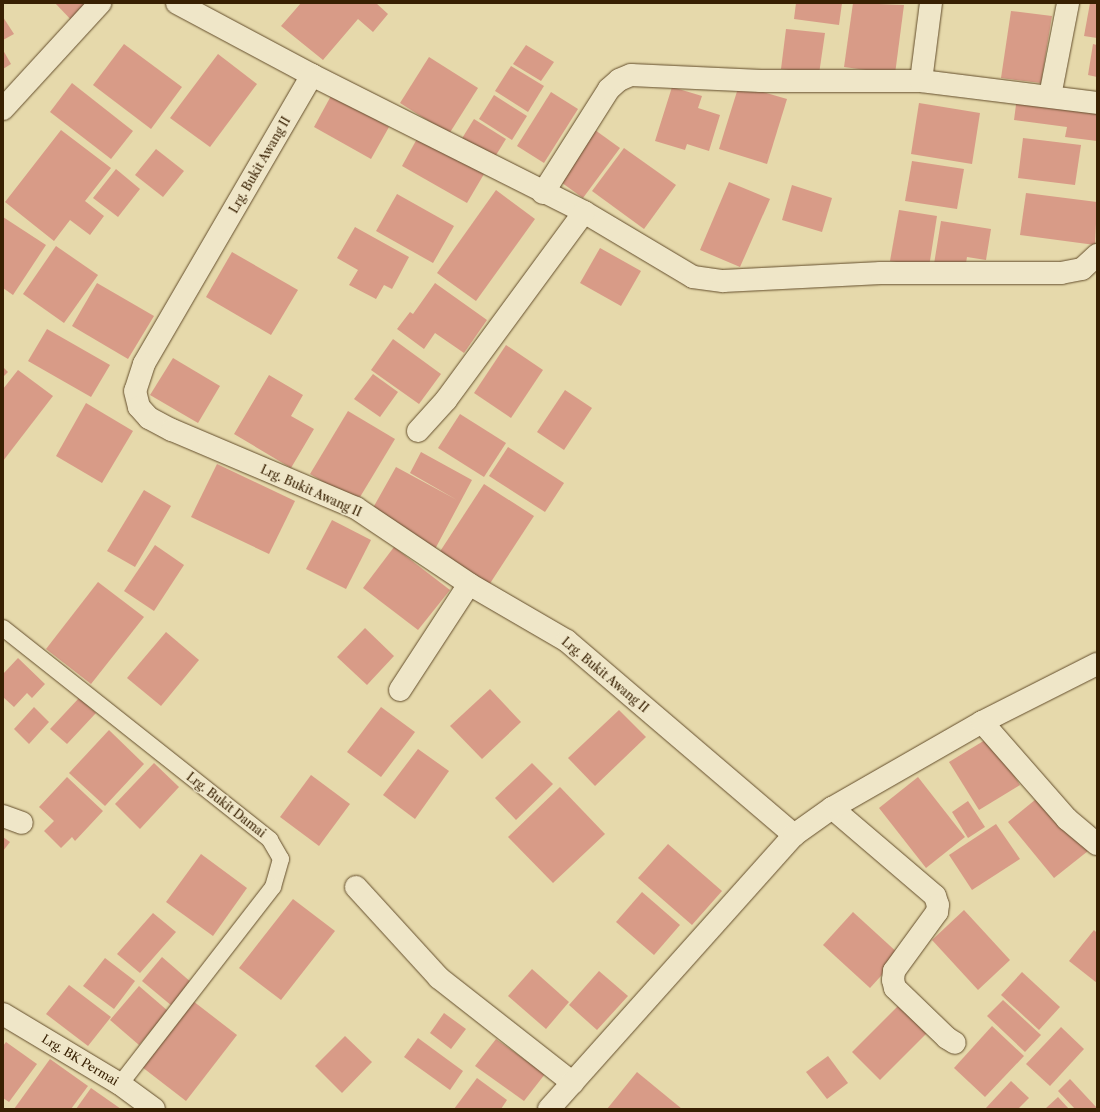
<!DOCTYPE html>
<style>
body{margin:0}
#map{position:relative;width:1100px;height:1112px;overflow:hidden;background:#e6d9ab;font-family:"Libre Caslon Text",serif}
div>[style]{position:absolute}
.building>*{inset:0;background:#d89b87}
.roads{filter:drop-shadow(0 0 1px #644e2c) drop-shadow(0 0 1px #644e2c)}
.service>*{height:16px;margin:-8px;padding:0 8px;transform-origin:8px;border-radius:8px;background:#efe6c8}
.minor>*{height:22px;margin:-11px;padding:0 11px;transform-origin:11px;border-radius:11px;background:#efe6c8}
span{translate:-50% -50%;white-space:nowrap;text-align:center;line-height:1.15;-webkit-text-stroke:3px #efe6c8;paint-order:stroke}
.street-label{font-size:12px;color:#382002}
.frame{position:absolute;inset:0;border:4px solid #382002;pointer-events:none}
</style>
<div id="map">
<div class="building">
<i style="clip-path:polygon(55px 3px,97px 3px,75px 24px)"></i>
<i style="clip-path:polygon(301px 3px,376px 3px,388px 14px,373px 32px,358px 19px,323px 60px,281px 26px)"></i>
<i style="clip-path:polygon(796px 3px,842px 3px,839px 25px,794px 19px)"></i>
<i style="clip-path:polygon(853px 3px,904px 5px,895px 74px,844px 67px)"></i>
<i style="clip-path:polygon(1090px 3px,1097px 4px,1097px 38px,1084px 36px)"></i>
<i style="clip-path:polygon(1011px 11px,1052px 16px,1041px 83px,1001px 78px)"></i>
<i style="clip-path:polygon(3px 17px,14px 34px,3px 40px)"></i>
<i style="clip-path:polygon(786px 29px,825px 33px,819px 74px,781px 69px)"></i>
<i style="clip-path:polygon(124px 44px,182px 87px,151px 129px,93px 85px)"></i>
<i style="clip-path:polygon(1093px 44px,1097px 45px,1097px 77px,1088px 75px)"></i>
<i style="clip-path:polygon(526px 45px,554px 62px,541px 81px,513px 64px)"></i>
<i style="clip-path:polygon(3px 50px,11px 64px,3px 69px)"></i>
<i style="clip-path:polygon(218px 54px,257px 84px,210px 147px,170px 118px)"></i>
<i style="clip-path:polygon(429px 57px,478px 88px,449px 134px,400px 103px)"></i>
<i style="clip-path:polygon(511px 66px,544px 86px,528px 112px,495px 91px)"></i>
<i style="clip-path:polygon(72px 83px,133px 131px,111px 159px,50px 112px)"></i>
<i style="clip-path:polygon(739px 85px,787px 99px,767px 164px,719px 149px)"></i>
<i style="clip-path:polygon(672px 87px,702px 96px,698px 108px,720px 115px,709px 151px,687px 144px,685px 150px,655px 141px)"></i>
<i style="clip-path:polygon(551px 92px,578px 109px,544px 163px,517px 146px)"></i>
<i style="clip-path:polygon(332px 94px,389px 127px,371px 159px,314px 127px)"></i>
<i style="clip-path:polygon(494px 95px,527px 116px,512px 140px,479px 119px)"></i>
<i style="clip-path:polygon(1017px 97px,1097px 107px,1097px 141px,1065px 137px,1067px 127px,1014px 120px)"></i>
<i style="clip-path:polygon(919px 103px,980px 113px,972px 164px,911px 154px)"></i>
<i style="clip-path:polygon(474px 119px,506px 139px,493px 160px,461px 140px)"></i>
<i style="clip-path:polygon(61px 130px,111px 168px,85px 201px,104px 216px,90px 235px,70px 220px,54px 241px,5px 202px)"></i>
<i style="clip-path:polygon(595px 130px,620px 148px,583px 198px,558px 180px)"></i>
<i style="clip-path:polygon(418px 137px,484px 174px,467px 203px,402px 166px)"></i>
<i style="clip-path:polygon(1023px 138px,1081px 145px,1075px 185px,1018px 178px)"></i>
<i style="clip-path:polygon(624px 148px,676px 185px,644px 229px,592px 191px)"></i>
<i style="clip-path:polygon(156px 149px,184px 171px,163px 197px,135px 175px)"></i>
<i style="clip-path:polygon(912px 161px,964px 169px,957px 209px,905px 201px)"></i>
<i style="clip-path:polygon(116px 169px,140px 189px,118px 217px,93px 198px)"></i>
<i style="clip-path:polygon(729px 182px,770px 199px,740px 267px,700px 250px)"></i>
<i style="clip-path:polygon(792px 185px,832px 198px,822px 232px,782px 220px)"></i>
<i style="clip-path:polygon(496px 190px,535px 219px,476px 301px,437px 273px)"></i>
<i style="clip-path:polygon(1026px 193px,1097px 202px,1095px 245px,1020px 235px)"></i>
<i style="clip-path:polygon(397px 194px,454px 226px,433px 263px,376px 231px)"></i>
<i style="clip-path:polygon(899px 210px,937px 216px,929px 267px,890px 261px)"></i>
<i style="clip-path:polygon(3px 217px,46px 245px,13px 295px,3px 288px)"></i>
<i style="clip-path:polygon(941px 221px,991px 229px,986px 260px,967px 257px,965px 269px,934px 264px)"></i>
<i style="clip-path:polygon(355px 227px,409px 257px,392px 289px,384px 285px,376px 299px,349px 285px,358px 270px,337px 258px)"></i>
<i style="clip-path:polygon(56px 246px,98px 275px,64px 323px,23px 294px)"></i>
<i style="clip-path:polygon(600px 248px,641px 271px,621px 306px,580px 283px)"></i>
<i style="clip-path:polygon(232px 252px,298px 290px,271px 335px,206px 297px)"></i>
<i style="clip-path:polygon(97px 283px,154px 316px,128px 359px,72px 326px)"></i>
<i style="clip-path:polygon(435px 283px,487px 320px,464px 353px,435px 333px,424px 349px,397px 329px,410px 312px,413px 314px)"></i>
<i style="clip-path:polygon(47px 329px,110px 365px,91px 397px,28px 361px)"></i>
<i style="clip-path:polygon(393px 339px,441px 374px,419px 404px,371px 370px)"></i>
<i style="clip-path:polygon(506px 345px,543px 370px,511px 418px,474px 393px)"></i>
<i style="clip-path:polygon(173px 358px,220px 386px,198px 423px,150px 395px)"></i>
<i style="clip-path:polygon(3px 367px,8px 372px,3px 377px)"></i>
<i style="clip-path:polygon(18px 370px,53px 396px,3px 461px,3px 389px)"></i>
<i style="clip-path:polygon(373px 374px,398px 392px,380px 417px,354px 399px)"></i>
<i style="clip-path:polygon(269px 375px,303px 395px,291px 416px,314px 429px,291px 468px,234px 434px)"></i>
<i style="clip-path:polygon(565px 390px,592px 408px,564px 450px,537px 432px)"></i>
<i style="clip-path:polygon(86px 403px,133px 431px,102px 483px,56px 456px)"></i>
<i style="clip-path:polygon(348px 411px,395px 439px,357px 502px,310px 474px)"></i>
<i style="clip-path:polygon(460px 414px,506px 443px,484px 477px,438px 448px)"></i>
<i style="clip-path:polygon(508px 447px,564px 483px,545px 512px,489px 476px)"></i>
<i style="clip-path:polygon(421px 452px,472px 480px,434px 551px,369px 515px,396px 467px,457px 500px,410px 473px)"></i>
<i style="clip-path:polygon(217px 464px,295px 501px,269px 554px,191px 517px)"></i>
<i style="clip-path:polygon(484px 484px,534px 516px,489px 585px,439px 553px)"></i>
<i style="clip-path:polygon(144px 490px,171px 506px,135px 567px,107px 551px)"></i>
<i style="clip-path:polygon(332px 520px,371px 540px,346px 589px,306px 569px)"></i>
<i style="clip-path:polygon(155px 545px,184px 565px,154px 611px,124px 591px)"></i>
<i style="clip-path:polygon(394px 547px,450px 590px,418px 630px,363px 588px)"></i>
<i style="clip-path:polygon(98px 582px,144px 617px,91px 684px,46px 649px)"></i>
<i style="clip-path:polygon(365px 628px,394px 656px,367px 685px,337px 657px)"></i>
<i style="clip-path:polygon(166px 632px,199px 660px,161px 706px,127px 678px)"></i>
<i style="clip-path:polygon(18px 658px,45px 684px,32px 698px,27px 693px,14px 707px,3px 697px,3px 674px)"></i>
<i style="clip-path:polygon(490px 689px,521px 722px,482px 759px,450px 726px)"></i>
<i style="clip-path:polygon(79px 698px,96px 713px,67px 744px,50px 729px)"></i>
<i style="clip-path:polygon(34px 707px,49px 722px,29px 744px,14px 729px)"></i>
<i style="clip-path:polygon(381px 707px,415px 732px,381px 777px,347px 752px)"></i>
<i style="clip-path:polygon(619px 710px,646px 737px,595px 786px,568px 758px)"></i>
<i style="clip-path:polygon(109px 730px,144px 764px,105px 806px,69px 773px)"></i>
<i style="clip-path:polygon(990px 737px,1020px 785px,979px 810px,949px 762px)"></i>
<i style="clip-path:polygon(418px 749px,449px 771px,415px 819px,383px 795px)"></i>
<i style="clip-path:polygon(154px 763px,179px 787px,140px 829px,115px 804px)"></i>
<i style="clip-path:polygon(532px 763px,553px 784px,516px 820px,495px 798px)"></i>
<i style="clip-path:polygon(311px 775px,350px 804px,319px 846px,280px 817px)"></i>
<i style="clip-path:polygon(67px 777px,103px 811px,75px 841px,72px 837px,61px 848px,44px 831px,54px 821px,39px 807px)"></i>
<i style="clip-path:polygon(918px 777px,965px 837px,926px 868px,879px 808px)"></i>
<i style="clip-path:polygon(560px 787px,605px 834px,553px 883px,508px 837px)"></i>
<i style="clip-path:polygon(1041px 795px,1088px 851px,1054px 878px,1008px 822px)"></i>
<i style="clip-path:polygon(968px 801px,985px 827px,968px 838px,952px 812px)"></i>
<i style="clip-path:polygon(996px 824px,1020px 859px,972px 890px,949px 855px)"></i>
<i style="clip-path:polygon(3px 837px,10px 842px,3px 851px)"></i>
<i style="clip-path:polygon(668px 844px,722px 891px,692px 925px,638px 878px)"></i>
<i style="clip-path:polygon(201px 854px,247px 888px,213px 936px,166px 902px)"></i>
<i style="clip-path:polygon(642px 892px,680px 925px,654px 955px,616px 922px)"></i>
<i style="clip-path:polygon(293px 899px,335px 931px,281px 1000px,239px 968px)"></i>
<i style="clip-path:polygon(964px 910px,1010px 960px,978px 990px,932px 940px)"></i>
<i style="clip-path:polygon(853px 912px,900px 955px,870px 988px,823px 945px)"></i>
<i style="clip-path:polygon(153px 913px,176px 932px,140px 973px,117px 954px)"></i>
<i style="clip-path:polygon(1094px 930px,1097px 933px,1097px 983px,1069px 961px)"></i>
<i style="clip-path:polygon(162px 957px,192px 983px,172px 1006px,142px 981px)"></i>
<i style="clip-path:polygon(105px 958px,135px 981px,114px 1009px,83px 986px)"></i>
<i style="clip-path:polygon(532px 969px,569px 1002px,546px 1029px,508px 996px)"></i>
<i style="clip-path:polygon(599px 971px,628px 996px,597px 1030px,569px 1005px)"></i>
<i style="clip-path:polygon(1022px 972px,1060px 1007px,1039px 1030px,1001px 995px)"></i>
<i style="clip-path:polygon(69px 985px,111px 1017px,88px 1046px,46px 1014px)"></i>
<i style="clip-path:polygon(139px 986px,168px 1011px,139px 1045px,110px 1020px)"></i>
<i style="clip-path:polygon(1003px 1000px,1041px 1035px,1025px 1052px,987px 1016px)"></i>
<i style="clip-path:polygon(193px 1001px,237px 1035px,186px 1101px,142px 1067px)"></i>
<i style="clip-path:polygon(900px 1004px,928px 1032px,880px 1080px,852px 1052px)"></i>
<i style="clip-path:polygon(444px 1013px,466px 1029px,451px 1049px,430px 1033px)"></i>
<i style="clip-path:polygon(992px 1026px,1024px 1056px,985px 1097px,954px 1068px)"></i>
<i style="clip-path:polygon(1061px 1027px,1084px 1049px,1050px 1086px,1026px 1064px)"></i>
<i style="clip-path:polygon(345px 1036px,372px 1062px,342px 1093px,315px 1066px)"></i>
<i style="clip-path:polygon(418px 1038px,463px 1071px,450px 1090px,404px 1057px)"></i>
<i style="clip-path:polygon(496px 1039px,545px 1074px,524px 1101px,475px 1066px)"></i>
<i style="clip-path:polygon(6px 1042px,37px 1064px,9px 1102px,3px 1098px,3px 1046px)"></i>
<i style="clip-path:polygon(828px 1056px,848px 1083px,827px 1099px,806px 1072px)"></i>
<i style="clip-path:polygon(50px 1059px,88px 1086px,71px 1109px,14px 1109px)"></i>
<i style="clip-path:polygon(637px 1072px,682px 1109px,607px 1109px)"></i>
<i style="clip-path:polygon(477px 1078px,507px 1100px,501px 1109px,454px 1109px)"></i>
<i style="clip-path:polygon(1070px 1079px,1097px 1108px,1097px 1109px,1075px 1109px,1058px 1091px)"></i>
<i style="clip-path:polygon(1011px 1081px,1029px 1098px,1018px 1109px,985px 1109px)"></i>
<i style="clip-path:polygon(91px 1088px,121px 1109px,76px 1109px)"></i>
<i style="clip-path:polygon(1058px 1097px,1069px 1109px,1045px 1109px)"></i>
</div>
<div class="roads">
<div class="service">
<i style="left:3px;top:628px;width:341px;rotate:38.4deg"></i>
<i style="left:270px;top:840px;width:22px;rotate:60deg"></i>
<i style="left:281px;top:859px;width:29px;rotate:106deg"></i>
<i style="left:273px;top:887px;width:249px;rotate:127.8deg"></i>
</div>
<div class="minor">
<i style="left:177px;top:3px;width:153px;rotate:28.1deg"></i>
<i style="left:312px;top:75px;width:305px;rotate:26.7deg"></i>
<i style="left:584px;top:212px;width:127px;rotate:30.8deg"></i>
<i style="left:693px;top:277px;width:30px;rotate:8deg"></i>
<i style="left:723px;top:281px;width:158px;rotate:-2.9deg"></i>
<i style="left:881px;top:273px;width:180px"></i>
<i style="left:1061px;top:273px;width:21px;rotate:-11deg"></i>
<i style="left:1082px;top:269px;width:21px;rotate:-43deg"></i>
<i style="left:312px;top:75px;width:334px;rotate:120.2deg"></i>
<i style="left:144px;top:364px;width:28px;rotate:108deg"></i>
<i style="left:135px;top:391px;width:16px;rotate:76deg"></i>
<i style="left:139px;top:407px;width:15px;rotate:48deg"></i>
<i style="left:149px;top:418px;width:26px;rotate:28deg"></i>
<i style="left:172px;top:430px;width:200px;rotate:23deg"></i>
<i style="left:356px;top:508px;width:136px;rotate:33.9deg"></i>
<i style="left:469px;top:584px;width:113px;rotate:30.2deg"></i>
<i style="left:567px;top:641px;width:299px;rotate:40.5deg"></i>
<i style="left:921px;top:81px;width:79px;rotate:-82.7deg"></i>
<i style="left:1050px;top:96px;width:95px;rotate:-79deg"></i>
<i style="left:3px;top:109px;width:144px;rotate:-47.5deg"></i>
<i style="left:543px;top:193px;width:123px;rotate:-57.6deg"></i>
<i style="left:609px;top:89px;width:13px;rotate:-42deg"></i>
<i style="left:619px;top:80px;width:13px;rotate:-23deg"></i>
<i style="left:631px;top:75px;width:130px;rotate:2.6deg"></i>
<i style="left:761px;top:81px;width:160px"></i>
<i style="left:921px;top:81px;width:177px;rotate:7.1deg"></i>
<i style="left:418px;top:431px;width:42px;rotate:-47.9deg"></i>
<i style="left:446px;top:400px;width:233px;rotate:-53.7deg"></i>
<i style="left:400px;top:690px;width:126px;rotate:-56.9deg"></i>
<i style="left:982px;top:722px;width:129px;rotate:48.8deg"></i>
<i style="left:1067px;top:819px;width:39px;rotate:40deg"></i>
<i style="left:832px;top:808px;width:135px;rotate:40.5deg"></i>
<i style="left:935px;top:896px;width:9px;rotate:72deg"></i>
<i style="left:938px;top:905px;width:7px;rotate:98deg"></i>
<i style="left:937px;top:912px;width:73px;rotate:126.1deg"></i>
<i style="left:894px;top:971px;width:9px;rotate:96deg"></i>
<i style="left:893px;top:980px;width:8px;rotate:76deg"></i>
<i style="left:895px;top:988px;width:72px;rotate:43.9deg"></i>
<i style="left:947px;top:1038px;width:9px;rotate:32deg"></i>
<i style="left:3px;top:816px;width:20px;rotate:20deg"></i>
<i style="left:356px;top:887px;width:123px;rotate:47.6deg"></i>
<i style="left:439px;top:978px;width:170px;rotate:38.1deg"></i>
<i style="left:3px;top:1014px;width:136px;rotate:30.9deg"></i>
<i style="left:120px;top:1084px;width:42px;rotate:36.3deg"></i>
<i style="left:549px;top:1109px;width:368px;rotate:-48.2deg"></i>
<i style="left:794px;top:835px;width:47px;rotate:-35.4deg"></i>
<i style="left:832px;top:808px;width:173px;rotate:-29.8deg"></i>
<i style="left:982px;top:722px;width:129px;rotate:-26.8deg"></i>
</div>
</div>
<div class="street-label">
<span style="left:260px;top:165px;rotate:-60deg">Lrg. Bukit Awang II</span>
<span style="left:311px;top:491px;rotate:24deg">Lrg. Bukit Awang II</span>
<span style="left:605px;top:675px;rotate:40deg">Lrg. Bukit Awang II</span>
<span style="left:226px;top:805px;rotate:38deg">Lrg. Bukit Damai</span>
<span style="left:80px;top:1060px;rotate:31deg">Lrg. BK Permai</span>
</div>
<div class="frame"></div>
</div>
